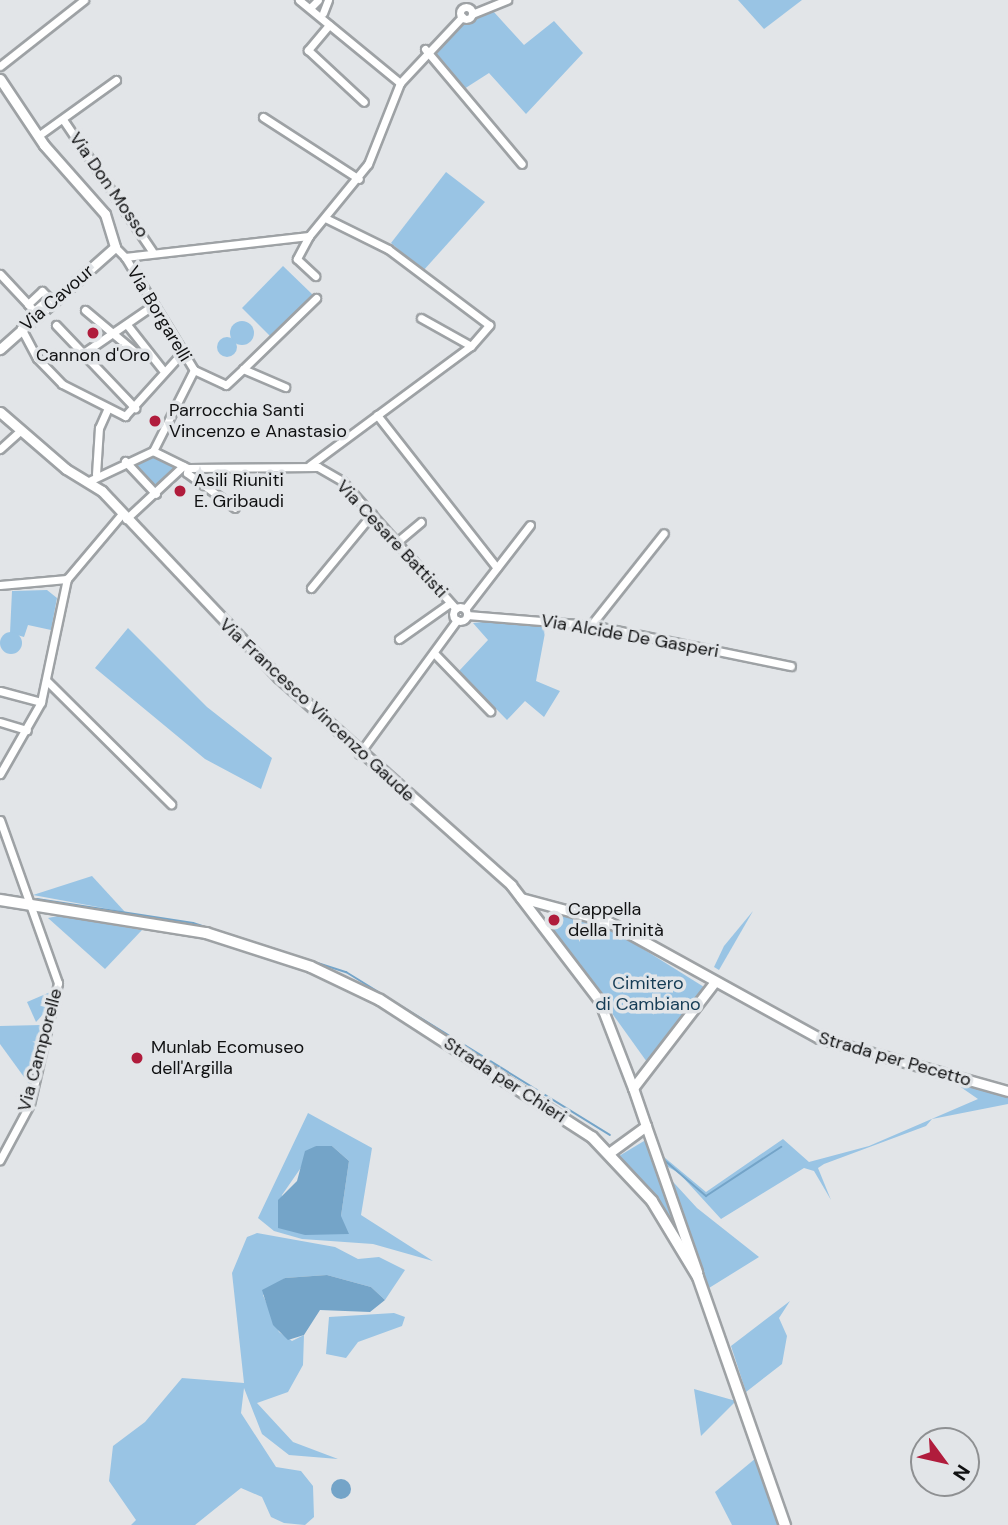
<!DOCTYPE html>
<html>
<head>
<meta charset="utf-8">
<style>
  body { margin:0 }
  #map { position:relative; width:1008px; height:1525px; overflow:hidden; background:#e2e5e8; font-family:"DM Sans",sans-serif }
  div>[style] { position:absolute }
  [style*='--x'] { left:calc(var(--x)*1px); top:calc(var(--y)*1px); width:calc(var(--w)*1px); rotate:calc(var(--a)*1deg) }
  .green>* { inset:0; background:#99c4e4 }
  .round { border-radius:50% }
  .water>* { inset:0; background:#74a4c8 }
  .stream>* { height:2px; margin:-1px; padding:0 1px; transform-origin:1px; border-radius:1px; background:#74a4c8 }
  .roads { filter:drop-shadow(2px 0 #9ea2a5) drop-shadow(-2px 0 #9ea2a5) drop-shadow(0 2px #9ea2a5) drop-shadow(0 -2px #9ea2a5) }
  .minor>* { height:7px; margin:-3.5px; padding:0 3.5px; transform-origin:3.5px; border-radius:3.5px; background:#fff }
  .minor>.ring { margin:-3.5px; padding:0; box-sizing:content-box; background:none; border:7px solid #fff; border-radius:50% }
  .tertiary>* { height:9px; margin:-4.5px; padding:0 4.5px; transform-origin:4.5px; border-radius:4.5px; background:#fff }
  .secondary>* { height:10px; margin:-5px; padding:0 5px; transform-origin:5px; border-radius:5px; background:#fff }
  .dots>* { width:19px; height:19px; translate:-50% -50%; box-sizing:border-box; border:4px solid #e2e5e8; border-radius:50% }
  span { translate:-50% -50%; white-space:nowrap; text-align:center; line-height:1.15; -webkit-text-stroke:7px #e2e5e8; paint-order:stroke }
  .street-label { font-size:18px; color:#101112 }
  .poi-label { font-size:18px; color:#101112 }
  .left { translate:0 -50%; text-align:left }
  .park-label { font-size:18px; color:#153c55 }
  .north { position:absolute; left:910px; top:1427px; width:70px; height:70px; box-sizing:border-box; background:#e2e5e8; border:2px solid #8e9092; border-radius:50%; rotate:123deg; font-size:19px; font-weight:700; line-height:28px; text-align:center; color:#101112 }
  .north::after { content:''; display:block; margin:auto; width:24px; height:32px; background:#b01c3c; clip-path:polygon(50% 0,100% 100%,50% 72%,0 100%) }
</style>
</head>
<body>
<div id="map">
  <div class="green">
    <i style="clip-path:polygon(738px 0,802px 0,764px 29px)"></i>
    <i style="clip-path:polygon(493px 11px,524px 45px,554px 21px,583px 53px,526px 114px,489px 73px,464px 89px,430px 50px,456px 28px)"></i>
    <i style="clip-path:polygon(446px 172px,485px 202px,423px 271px,391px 243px)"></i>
    <i style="clip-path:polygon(283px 266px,313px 295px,271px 337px,242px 308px)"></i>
    <i class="round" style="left:230px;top:321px;width:24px;height:24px"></i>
    <i class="round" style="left:217px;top:337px;width:20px;height:20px"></i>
    <i style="clip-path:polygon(153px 453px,180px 468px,156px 493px,127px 462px)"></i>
    <i style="clip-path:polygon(47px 590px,57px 598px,51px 630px,28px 625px,24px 637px,10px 633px,12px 591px)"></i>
    <i style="clip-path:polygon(502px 620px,547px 622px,536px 681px,560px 691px,544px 717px,525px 701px,507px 720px,459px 671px,488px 640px,473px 623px)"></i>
    <i style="clip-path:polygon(128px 628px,207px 707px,272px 758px,261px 789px,205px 759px,95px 668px)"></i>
    <i class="round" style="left:0;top:632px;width:22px;height:22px"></i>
    <i style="clip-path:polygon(92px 876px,125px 912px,33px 895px)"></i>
    <i style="clip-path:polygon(556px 909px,600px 922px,704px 987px,647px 1062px,545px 920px)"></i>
    <i style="clip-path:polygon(753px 911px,719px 970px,714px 967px,724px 946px)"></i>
    <i style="clip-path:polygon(58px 916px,142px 930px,105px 969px,48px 918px)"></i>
    <i style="clip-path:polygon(55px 990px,49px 1008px,36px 1022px,27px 1002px)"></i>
    <i style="clip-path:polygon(41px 1025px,37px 1068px,32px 1088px,0 1044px,0 1026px)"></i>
    <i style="clip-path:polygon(949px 1079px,1008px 1094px,1008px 1104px,932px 1119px,926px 1126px,824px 1164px,818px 1168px,831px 1200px,814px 1171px,804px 1168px,721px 1219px,679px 1173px,661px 1163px,658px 1152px,706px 1192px,783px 1139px,809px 1162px,869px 1146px,978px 1099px)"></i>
    <i style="clip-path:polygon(evenodd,308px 1113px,372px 1148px,361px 1215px,433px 1261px,373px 1244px,302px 1239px,274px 1231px,258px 1218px,308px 1113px,316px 1146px,332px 1146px,349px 1161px,341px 1216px,278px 1228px,282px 1195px,316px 1146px)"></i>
    <i style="clip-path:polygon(644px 1141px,650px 1143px,675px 1226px,619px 1156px)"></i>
    <i style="clip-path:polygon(664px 1172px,697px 1208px,759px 1257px,709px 1288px)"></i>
    <i style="clip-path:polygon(257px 1233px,335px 1247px,358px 1259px,379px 1257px,405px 1270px,385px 1300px,371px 1287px,327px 1275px,285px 1278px,263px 1295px,279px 1332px,292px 1341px,304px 1335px,303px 1365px,288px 1392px,257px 1403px,293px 1442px,338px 1459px,289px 1455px,262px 1434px,244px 1388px,241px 1413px,276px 1467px,301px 1471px,313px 1486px,314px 1517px,305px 1525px,284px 1523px,271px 1517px,262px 1497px,241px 1488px,195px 1525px,131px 1525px,136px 1520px,109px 1481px,113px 1446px,145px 1422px,182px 1378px,244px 1383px,232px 1273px,247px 1237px)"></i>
    <i style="clip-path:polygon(790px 1301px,779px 1318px,787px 1336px,782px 1364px,746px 1392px,731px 1346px)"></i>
    <i style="clip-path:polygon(394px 1313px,405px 1317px,402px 1326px,358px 1342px,346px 1358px,326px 1354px,329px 1317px)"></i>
    <i style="clip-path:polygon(694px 1389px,736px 1401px,701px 1436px,697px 1409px)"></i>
    <i style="clip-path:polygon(756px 1458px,779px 1525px,732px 1525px,715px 1492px)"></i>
  </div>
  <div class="water">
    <i style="clip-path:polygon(316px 1146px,332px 1146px,349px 1161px,341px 1216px,349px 1234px,305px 1235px,278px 1228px,278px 1200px,297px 1181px,305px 1151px)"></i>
    <i style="clip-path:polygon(327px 1275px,371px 1287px,385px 1300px,370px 1312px,320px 1310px,304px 1335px,288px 1340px,273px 1325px,262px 1290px,285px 1278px)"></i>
    <i class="round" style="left:331px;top:1479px;width:20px;height:20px"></i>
  </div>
  <div class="stream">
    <i style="--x:0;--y:894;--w:24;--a:9"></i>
    <i style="--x:37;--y:899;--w:158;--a:8.7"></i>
    <i style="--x:193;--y:923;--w:161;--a:17.8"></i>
    <i style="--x:346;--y:972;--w:310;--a:31.7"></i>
    <i style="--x:663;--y:1159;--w:57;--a:40.7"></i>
    <i style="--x:706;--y:1196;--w:90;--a:-33.2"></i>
  </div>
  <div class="roads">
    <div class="minor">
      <i style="--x:299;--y:0;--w:131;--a:39.4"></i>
      <i class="ring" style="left:460px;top:7px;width:5px;height:5px"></i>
      <i style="--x:310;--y:8;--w:11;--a:-45"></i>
      <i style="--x:323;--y:13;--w:14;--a:-69"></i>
      <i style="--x:472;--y:14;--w:38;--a:-22"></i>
      <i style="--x:329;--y:25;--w:33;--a:130"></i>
      <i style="--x:308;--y:50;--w:76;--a:42.9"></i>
      <i style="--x:425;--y:49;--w:150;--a:49.9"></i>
      <i style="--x:0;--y:66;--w:107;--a:-38.2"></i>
      <i style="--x:263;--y:117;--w:114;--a:32.9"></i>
      <i style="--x:64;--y:121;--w:157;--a:55.9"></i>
      <i style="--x:38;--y:136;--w:96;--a:-35.7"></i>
      <i style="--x:309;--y:236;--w:26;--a:118"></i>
      <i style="--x:297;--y:259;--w:25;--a:43"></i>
      <i style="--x:115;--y:247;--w:14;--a:45"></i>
      <i style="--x:125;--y:257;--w:185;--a:-6.5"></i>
      <i style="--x:309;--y:236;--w:93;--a:-50.7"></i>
      <i style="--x:368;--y:164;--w:87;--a:-68.4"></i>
      <i style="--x:400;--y:83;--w:91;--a:-46.8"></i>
      <i style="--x:125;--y:257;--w:132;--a:58.6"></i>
      <i style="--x:194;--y:370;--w:35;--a:25"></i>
      <i style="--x:226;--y:385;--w:23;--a:-43"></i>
      <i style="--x:243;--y:369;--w:46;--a:23.2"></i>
      <i style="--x:0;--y:274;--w:41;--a:47"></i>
      <i style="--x:49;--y:298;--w:20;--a:139"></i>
      <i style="--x:34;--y:311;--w:9;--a:-131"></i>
      <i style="--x:28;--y:304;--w:19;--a:-43"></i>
      <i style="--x:42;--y:291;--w:14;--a:45"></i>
      <i style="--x:85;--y:310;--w:65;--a:40"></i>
      <i style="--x:421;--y:318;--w:57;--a:29.2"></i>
      <i style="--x:56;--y:325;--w:115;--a:46.4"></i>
      <i style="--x:128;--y:326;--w:55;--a:51.7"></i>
      <i style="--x:21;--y:328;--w:34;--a:62"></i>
      <i style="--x:37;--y:358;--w:36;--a:46"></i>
      <i style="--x:62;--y:384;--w:71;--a:26.9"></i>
      <i style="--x:125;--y:416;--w:84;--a:-47.9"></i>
      <i style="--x:85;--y:352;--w:81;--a:-34.5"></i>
      <i style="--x:243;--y:369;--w:102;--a:-44.2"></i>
      <i style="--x:377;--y:415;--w:194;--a:51.9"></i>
      <i style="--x:0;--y:449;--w:27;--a:-42"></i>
      <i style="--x:153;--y:451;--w:91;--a:-63.2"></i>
      <i style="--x:125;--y:461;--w:45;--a:46.8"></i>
      <i style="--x:310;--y:465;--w:200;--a:-36.5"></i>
      <i style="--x:471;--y:346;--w:28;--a:-49"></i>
      <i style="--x:489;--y:325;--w:126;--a:-143"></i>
      <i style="--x:388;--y:249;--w:68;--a:-153.8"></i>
      <i style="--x:188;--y:468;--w:5;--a:101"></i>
      <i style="--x:187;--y:473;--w:59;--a:36.1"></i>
      <i style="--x:96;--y:474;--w:46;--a:-86.3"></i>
      <i style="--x:99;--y:428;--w:20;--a:-66"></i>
      <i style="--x:87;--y:482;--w:73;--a:-25.2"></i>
      <i style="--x:153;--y:451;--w:39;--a:26"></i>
      <i style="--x:188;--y:468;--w:130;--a:-0.4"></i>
      <i style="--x:318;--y:467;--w:28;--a:30"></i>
      <i style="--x:342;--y:481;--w:171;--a:48.3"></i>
      <i style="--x:126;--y:519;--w:78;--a:-42.9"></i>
      <i style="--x:397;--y:542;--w:31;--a:-40"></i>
      <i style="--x:0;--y:585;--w:67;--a:-5.1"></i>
      <i style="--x:67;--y:579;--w:85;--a:-49.8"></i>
      <i style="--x:311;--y:588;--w:96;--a:-50.5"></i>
      <i class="ring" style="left:453px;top:607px;width:7px;height:7px"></i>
      <i style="--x:465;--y:609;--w:106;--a:-52.3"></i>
      <i style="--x:467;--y:615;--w:124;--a:4.6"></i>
      <i style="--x:591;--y:625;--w:204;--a:11.6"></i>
      <i style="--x:591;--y:625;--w:117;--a:-51.6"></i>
      <i style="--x:399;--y:639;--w:62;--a:-35.2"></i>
      <i style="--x:434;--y:653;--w:81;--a:46"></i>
      <i style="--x:47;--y:681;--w:175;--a:44.8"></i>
      <i style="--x:0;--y:691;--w:42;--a:15"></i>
      <i style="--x:0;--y:722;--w:28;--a:17"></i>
      <i style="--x:359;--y:754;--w:166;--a:-53.8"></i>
      <i style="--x:0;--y:774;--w:83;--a:-60.3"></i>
      <i style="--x:41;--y:702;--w:126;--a:-78.1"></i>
      <i style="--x:0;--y:820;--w:173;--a:70.4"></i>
      <i style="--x:58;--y:983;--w:124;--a:103"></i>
      <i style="--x:30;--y:1104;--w:64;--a:118.2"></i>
    </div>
    <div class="tertiary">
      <i style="--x:0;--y:79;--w:79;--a:56.3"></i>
      <i style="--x:44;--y:145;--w:92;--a:48.5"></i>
      <i style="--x:105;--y:214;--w:34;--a:73"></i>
      <i style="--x:115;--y:247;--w:154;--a:138.4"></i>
      <i style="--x:0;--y:412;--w:87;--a:40.8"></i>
      <i style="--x:66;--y:469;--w:42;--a:31.4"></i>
      <i style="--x:102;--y:491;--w:257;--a:46.6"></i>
      <i style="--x:279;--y:678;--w:311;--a:41.7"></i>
      <i style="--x:511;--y:885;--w:145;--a:52.6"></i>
      <i style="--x:599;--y:1000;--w:94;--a:68.9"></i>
      <i style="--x:521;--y:898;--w:89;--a:15"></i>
      <i style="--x:607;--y:921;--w:242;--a:28.9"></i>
      <i style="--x:819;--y:1038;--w:196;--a:15.7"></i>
      <i style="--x:646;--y:1126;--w:155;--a:70.7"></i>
      <i style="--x:609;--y:1153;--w:46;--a:-36.1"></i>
      <i style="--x:646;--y:1126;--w:40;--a:-108.9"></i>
      <i style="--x:633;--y:1088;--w:133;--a:-52.4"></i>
    </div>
    <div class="secondary">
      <i style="--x:0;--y:900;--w:209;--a:9.1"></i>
      <i style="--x:206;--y:933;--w:110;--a:17.9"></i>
      <i style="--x:311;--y:967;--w:76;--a:25.6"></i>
      <i style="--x:380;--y:1000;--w:252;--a:32.9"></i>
      <i style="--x:592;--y:1137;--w:88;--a:46.8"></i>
      <i style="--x:652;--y:1201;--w:89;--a:58.8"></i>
      <i style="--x:698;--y:1277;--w:263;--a:70.7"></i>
    </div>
  </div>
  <div class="dots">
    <i style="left:93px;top:333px;background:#b01c3c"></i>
    <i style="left:155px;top:421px;background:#b01c3c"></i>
    <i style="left:180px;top:491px;background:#b01c3c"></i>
    <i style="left:554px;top:920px;background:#b01c3c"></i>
    <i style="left:137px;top:1058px;background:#b01c3c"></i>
  </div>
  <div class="street-label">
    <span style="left:109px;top:185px;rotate:55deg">Via Don Mosso</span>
    <span style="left:57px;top:298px;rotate:-41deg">Via Cavour</span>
    <span style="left:159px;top:314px;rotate:59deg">Via Borgarelli</span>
    <span style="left:392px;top:539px;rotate:47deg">Via Cesare Battisti</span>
    <span style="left:630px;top:636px;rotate:10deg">Via Alcide De Gasperi</span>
    <span style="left:317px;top:710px;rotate:43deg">Via Francesco Vincenzo Gaude</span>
    <span style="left:40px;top:1050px;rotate:-75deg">Via Camporelle</span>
    <span style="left:895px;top:1059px;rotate:16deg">Strada per Pecetto</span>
    <span style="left:505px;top:1080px;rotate:33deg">Strada per Chieri</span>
  </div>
  <div class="poi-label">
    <span style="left:93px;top:355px">Cannon d'Oro</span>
    <span class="left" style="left:169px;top:421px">Parrocchia Santi<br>Vincenzo e Anastasio</span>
    <span class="left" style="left:194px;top:491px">Asili Riuniti<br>E. Gribaudi</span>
    <span class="left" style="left:568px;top:920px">Cappella<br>della Trinità</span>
    <span class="left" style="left:151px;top:1058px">Munlab Ecomuseo<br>dell'Argilla</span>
  </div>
  <div class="park-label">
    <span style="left:648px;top:994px">Cimitero<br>di Cambiano</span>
  </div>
  <div class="north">N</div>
</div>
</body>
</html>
